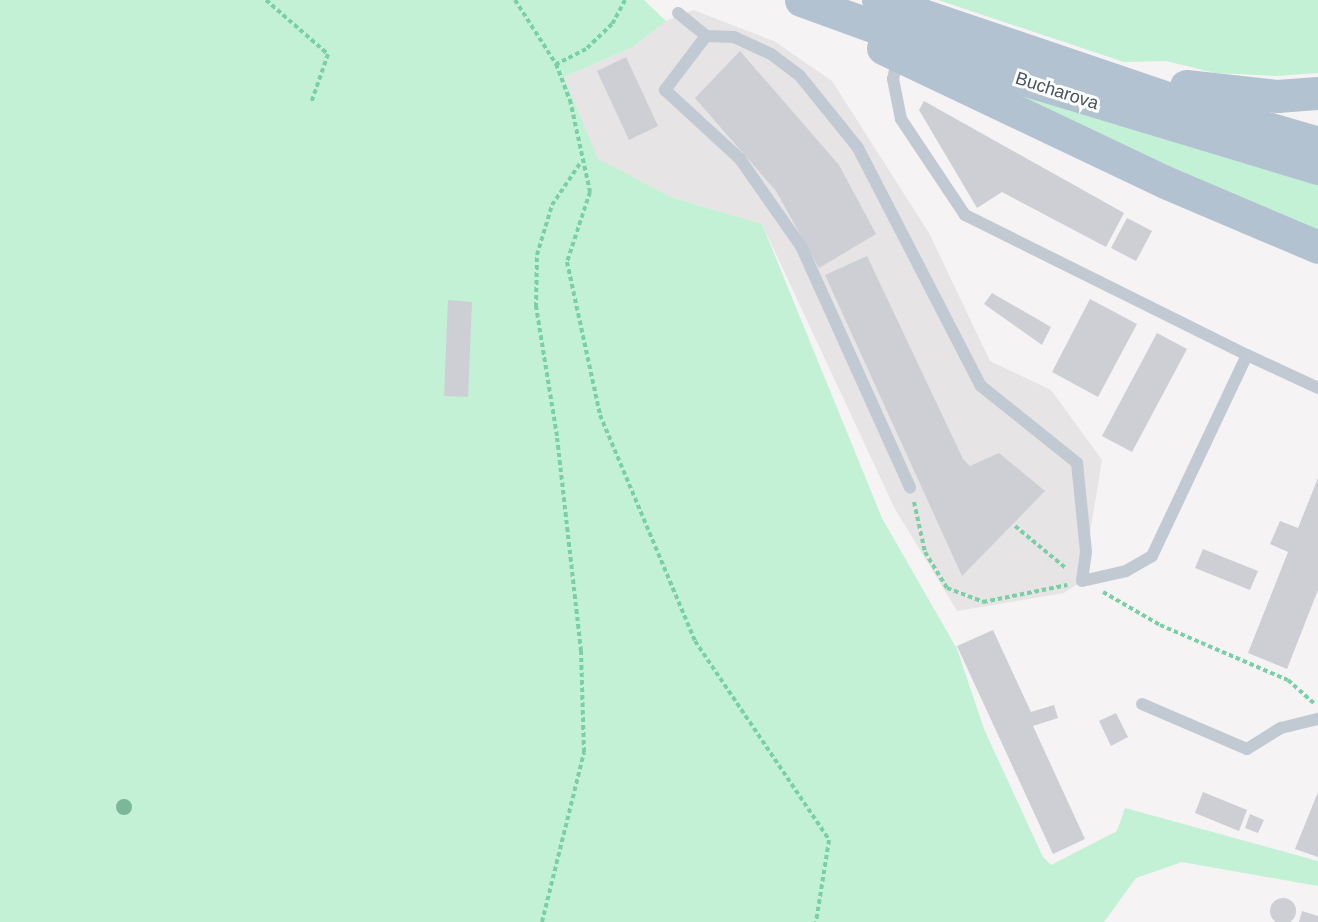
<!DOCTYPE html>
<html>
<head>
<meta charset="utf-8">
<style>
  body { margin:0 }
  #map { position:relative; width:1318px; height:922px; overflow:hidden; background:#f5f3f3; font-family:Arial,sans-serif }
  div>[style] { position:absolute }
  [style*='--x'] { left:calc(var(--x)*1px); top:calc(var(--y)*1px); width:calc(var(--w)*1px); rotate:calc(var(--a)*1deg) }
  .education>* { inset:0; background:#e6e4e5 }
  .green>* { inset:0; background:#c3f1d5 }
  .building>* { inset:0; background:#cdcfd5 }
  .round { border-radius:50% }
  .path>* { height:4px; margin-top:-2px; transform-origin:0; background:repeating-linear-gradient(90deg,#7ad0a6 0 4.5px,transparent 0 7.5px) }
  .lane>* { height:12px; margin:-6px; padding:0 6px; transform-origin:6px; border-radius:6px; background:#c1cad2 }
  .primary>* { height:33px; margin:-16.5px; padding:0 16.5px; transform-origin:16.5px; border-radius:16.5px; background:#b3c2d1 }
  .trees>* { width:16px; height:16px; margin:-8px; border-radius:50%; background:#7bb799 }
  span { translate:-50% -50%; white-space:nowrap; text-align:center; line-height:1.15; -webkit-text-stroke:6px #fff; paint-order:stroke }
  .street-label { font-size:18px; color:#4a5661 }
</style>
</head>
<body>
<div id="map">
  <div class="education">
    <i style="clip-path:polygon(693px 10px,774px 41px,832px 81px,929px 233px,990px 361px,1051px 390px,1102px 460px,1082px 581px,1064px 593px,957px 611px,895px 509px,762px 224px,671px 197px,598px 160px,564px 77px,633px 47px,666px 21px)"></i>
  </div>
  <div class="green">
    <i style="clip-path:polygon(0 0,644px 0,666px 21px,633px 47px,564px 77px,598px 159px,671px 197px,762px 224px,882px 518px,957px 649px,984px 729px,1043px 857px,1051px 865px,1117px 831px,1125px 808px,1318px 861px,1318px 886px,1182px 862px,1136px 878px,1104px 922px,0 922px)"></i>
    <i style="clip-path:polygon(938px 0,1318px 0,1318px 73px,1276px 76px,1215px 73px,1166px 61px,1124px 62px)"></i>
    <i style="clip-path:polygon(995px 87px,1318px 183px,1318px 232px,1163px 169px)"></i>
  </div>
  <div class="building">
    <i style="clip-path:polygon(740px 51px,839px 165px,876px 234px,819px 268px,776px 191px,695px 98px)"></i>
    <i style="clip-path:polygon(626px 57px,658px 126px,629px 140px,597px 71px)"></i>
    <i style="clip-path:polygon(924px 101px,1124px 213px,1106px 247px,1002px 192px,977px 208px,919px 110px)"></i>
    <i style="clip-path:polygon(1127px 218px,1152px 231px,1136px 261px,1111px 248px)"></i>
    <i style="clip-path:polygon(867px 256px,963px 459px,970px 466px,999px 453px,1045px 491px,962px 576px,825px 275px)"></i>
    <i style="clip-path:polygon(992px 293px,1051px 327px,1042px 345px,984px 304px)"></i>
    <i style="clip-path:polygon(1090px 299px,1137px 324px,1098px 397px,1052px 372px)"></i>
    <i style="clip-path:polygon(448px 300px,472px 302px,468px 397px,444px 396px)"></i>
    <i style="clip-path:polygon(1157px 333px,1187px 349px,1132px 452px,1102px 436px)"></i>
    <i style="clip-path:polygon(1318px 478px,1318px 590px,1287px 669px,1248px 653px,1288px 552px,1270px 544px,1280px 521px,1298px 528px)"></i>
    <i style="clip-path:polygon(1203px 549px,1258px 571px,1250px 590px,1195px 568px)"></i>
    <i style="clip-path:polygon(993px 630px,1031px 712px,1054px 705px,1058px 718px,1033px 726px,1085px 839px,1053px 854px,957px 646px)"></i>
    <i style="clip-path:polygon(1116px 713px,1128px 737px,1111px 746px,1099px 721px)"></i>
    <i style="clip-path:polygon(1203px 792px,1247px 810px,1239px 831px,1195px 813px)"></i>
    <i style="clip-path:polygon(1318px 792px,1318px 857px,1295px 849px)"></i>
    <i style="clip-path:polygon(1250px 814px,1264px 820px,1258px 833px,1245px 828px)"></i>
    <i class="round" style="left:1270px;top:898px;width:26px;height:26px"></i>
    <i style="clip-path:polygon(1302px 911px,1318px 916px,1318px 922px,1299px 922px)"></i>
  </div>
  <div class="path">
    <i style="--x:266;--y:0;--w:82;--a:41.1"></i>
    <i style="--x:328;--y:54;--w:52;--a:109.1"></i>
    <i style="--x:515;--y:0;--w:76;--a:57.4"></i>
    <i style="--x:625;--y:0;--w:27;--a:118"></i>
    <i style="--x:612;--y:24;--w:36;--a:136"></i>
    <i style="--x:586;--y:49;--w:34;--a:153"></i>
    <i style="--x:556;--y:64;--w:39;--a:69"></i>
    <i style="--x:570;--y:100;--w:94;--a:77.7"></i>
    <i style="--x:590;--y:192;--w:74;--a:108.2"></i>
    <i style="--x:567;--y:262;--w:157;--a:77.8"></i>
    <i style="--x:600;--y:415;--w:245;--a:67.2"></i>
    <i style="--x:695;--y:641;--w:240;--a:56"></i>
    <i style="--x:829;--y:840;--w:83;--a:99"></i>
    <i style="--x:914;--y:502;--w:51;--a:77.6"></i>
    <i style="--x:925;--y:552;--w:42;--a:58.6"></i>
    <i style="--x:947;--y:588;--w:39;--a:21"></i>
    <i style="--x:983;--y:602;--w:86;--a:-11.4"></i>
    <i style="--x:1015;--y:526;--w:67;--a:39.6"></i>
    <i style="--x:1103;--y:592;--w:66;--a:30.1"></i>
    <i style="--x:1160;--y:625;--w:139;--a:23.3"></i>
    <i style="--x:1288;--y:680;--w:36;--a:42"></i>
    <i style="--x:542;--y:922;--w:175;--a:-76.1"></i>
    <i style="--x:584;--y:752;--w:101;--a:-91.7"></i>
    <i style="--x:581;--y:651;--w:216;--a:-96.4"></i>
    <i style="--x:557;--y:436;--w:131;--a:-99.2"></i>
    <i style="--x:536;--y:307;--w:52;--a:-88.9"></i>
    <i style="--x:537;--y:255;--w:52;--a:-73.3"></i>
    <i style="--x:552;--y:205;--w:52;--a:-56"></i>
  </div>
  <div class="lane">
    <i style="--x:678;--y:13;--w:36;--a:39"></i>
    <i style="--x:706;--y:36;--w:28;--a:2"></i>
    <i style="--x:734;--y:37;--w:41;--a:24.7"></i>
    <i style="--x:771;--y:54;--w:36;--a:37"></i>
    <i style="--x:800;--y:76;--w:92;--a:51.1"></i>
    <i style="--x:858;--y:148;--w:268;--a:62.7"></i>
    <i style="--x:981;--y:386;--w:123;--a:38.7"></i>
    <i style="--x:1077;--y:463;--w:89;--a:84.2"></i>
    <i style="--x:1086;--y:552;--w:29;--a:98"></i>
    <i style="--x:1082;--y:581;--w:45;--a:-12.8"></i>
    <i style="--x:1126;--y:571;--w:30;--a:-30"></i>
    <i style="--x:1152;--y:556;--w:222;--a:-64.7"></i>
    <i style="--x:1247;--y:355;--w:315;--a:-153.6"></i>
    <i style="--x:965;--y:215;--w:115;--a:-123.7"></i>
    <i style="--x:901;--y:119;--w:41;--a:-101.3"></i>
    <i style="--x:893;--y:79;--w:22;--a:-77"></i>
    <i style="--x:706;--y:36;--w:68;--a:127.2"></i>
    <i style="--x:665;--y:90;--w:102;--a:42.6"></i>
    <i style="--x:740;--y:159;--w:106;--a:55"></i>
    <i style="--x:801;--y:246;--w:265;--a:65.7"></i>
    <i style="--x:1247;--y:355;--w:78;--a:24.9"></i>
    <i style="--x:1142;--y:704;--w:114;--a:23.2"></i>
    <i style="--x:1247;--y:749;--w:40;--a:-32"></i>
    <i style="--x:1281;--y:728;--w:38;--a:-14"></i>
  </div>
  <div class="primary">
    <i style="--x:801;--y:0;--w:204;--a:20"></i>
    <i style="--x:993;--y:70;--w:339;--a:16.8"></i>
    <i style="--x:878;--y:0;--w:330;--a:18.7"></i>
    <i style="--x:1191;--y:106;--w:132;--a:16.2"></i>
    <i style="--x:883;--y:48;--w:312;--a:25.4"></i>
    <i style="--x:1165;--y:182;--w:166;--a:23"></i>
    <i style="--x:1186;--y:86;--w:92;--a:6.3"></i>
    <i style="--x:1277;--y:96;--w:41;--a:-4.2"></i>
  </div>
  <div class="trees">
    <i style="left:124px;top:807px"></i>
  </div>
  <div class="street-label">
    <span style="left:1057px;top:91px;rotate:18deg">Bucharova</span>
  </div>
</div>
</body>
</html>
